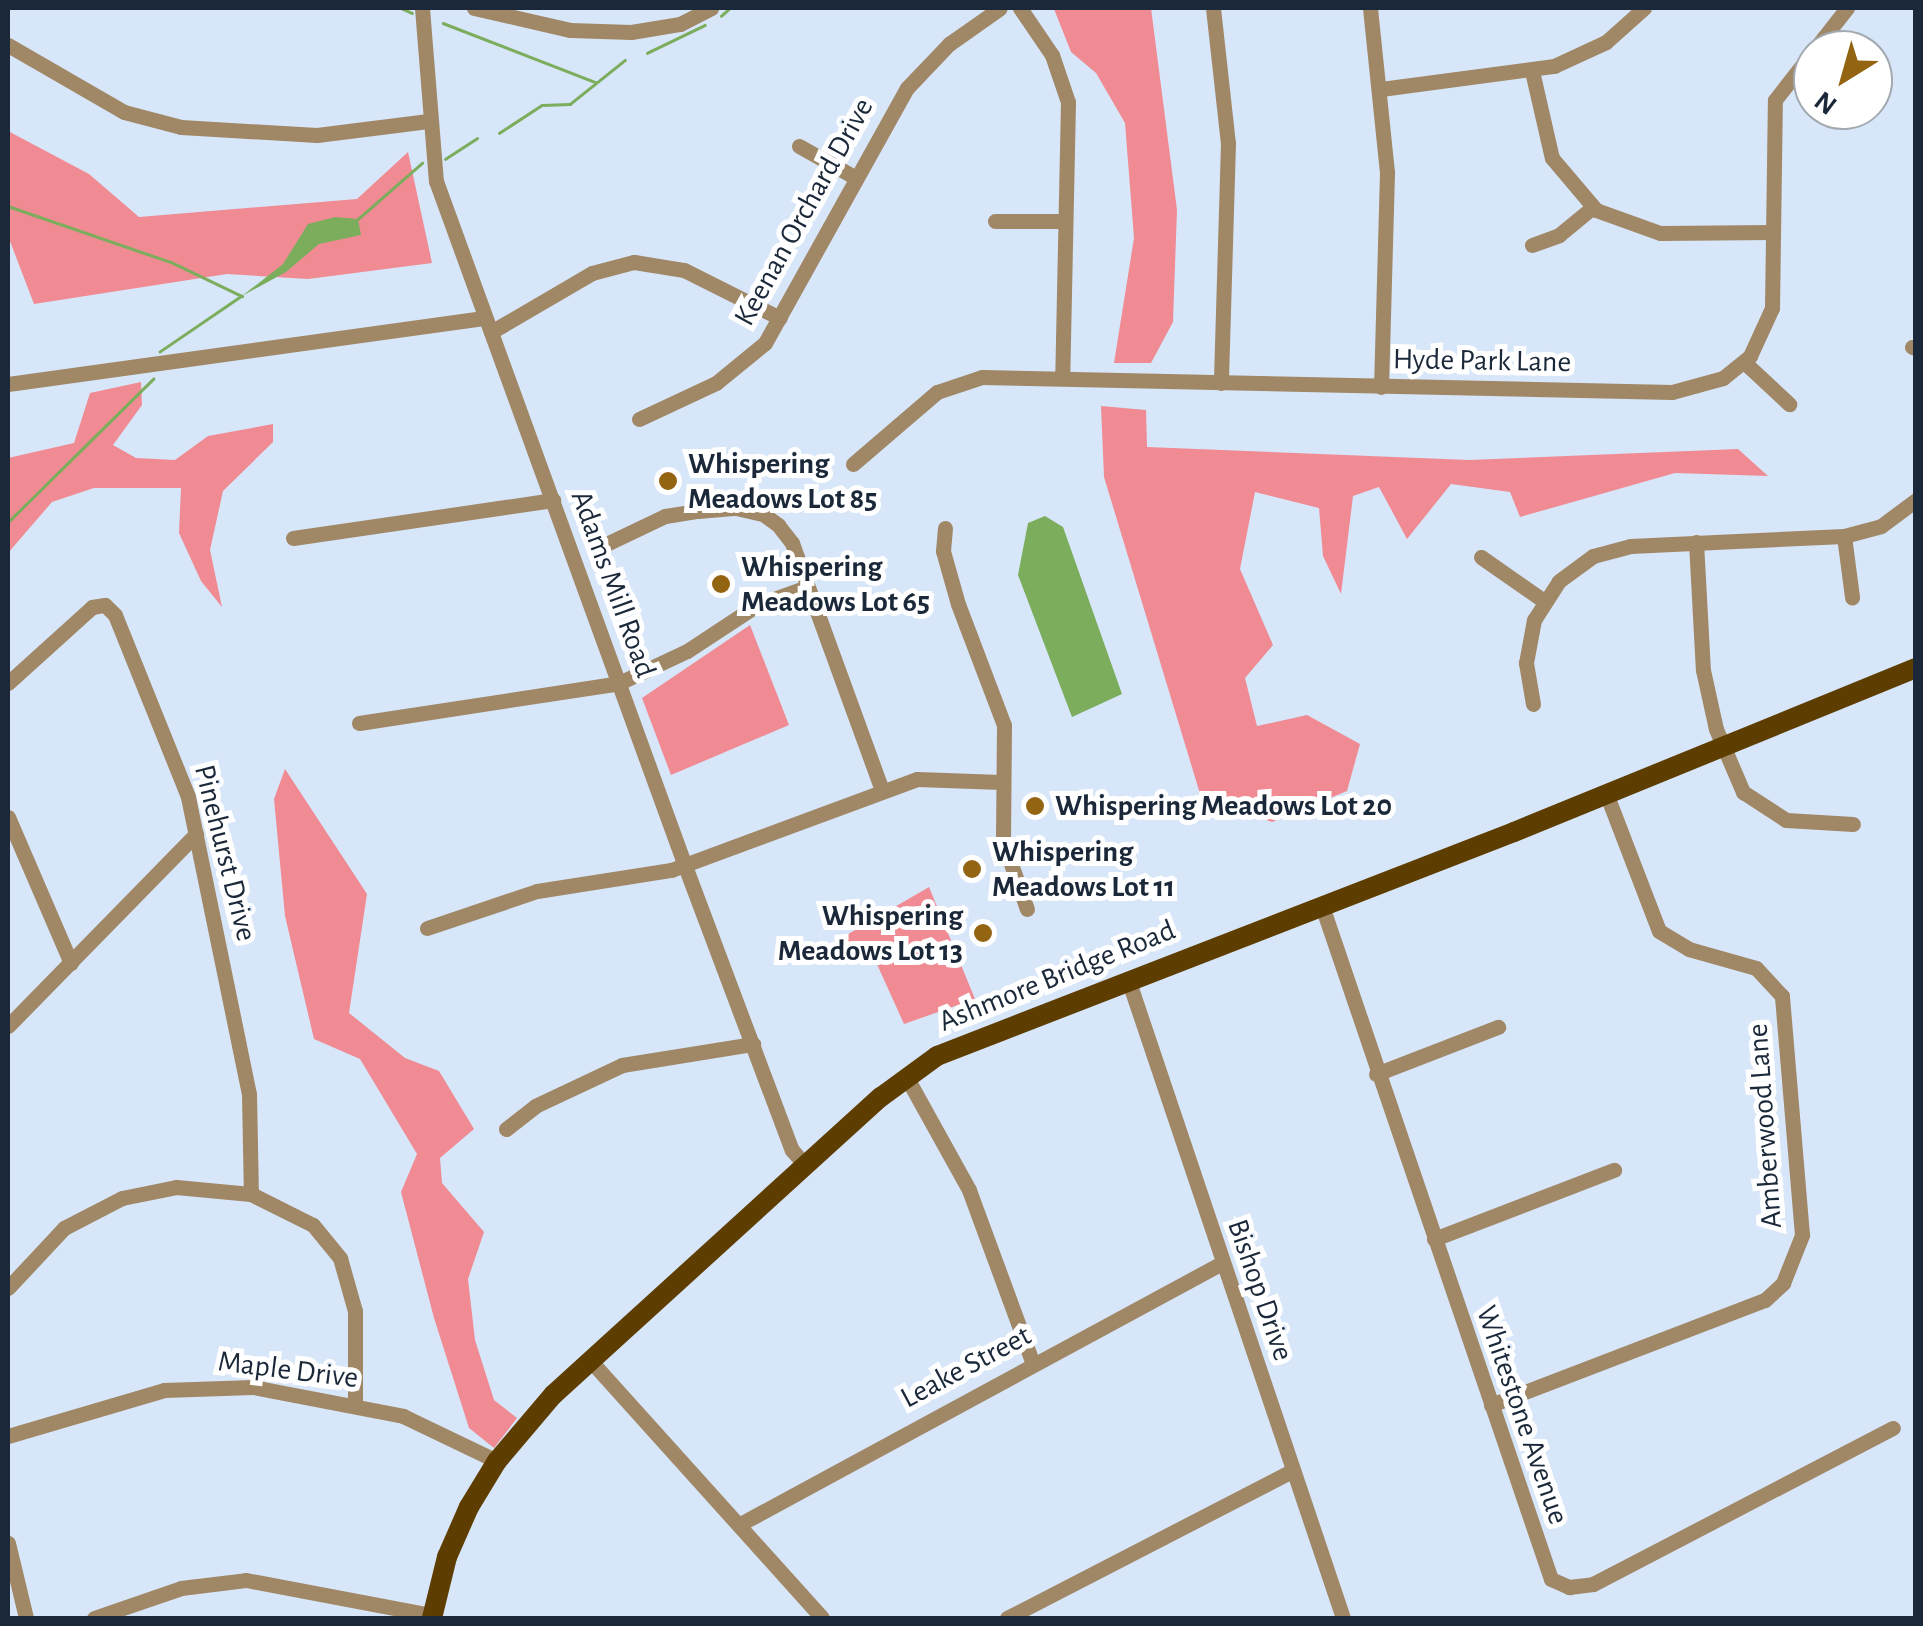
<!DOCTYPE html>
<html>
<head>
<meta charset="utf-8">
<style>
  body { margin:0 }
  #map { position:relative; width:1923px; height:1626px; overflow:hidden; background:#d7e6f9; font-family:"Alegreya Sans",sans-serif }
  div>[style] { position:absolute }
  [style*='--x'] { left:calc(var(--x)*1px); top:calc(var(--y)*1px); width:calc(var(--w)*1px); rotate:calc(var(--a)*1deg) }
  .forest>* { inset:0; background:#f08b94 }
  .water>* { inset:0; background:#7bad5d }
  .stream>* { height:2.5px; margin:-1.25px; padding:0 1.25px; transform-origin:1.25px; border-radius:1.25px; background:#7bad5d }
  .minor>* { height:15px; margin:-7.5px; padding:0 7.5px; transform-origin:7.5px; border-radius:7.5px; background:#a08766 }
  .major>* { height:20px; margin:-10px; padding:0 10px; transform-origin:10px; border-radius:10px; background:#5e3d00 }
  .dots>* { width:28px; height:28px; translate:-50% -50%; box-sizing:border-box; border:5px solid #fff; border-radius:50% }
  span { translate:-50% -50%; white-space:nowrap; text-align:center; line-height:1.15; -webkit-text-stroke:10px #fff; paint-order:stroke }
  .street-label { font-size:30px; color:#1a2839 }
  .poi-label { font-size:30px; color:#1a2839; font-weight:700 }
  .left { translate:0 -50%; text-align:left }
  .right { translate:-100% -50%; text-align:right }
  .frame { position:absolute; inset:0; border:10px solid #1a2839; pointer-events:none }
  .north { position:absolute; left:1793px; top:30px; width:100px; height:100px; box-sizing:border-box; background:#fff; border:2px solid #a3a9b0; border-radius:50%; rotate:217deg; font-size:28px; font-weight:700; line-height:40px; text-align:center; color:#1a2839 }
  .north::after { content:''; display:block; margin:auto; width:35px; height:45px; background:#936412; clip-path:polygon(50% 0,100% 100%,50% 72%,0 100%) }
</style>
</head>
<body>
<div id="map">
  <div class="forest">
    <i style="clip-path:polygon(1151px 8px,1177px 210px,1173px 322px,1151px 363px,1114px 363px,1134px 238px,1125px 123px,1096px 73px,1071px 52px,1054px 9px)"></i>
    <i style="clip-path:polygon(8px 131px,89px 174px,139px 217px,357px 199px,408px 152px,432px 263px,308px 279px,227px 274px,34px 304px,8px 236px)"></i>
    <i style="clip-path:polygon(141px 382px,142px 405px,113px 445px,136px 458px,175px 460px,208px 436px,273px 424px,273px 442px,223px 491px,210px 550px,222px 607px,201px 581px,179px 533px,181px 488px,94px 488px,52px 502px,8px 553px,8px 458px,74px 443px,90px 393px)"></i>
    <i style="clip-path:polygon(1101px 406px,1146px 410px,1147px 447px,1469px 460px,1738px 449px,1768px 476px,1675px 473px,1520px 517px,1510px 492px,1451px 484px,1407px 539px,1379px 487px,1353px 496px,1341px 594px,1323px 556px,1319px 508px,1255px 492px,1240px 569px,1273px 645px,1245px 678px,1257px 726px,1307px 715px,1360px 744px,1347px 791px,1272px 822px,1201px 797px,1104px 477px)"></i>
    <i style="clip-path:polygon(750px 625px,789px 725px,671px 775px,642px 698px)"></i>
    <i style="clip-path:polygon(285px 769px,367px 894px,349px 1013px,405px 1058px,439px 1071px,474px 1129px,440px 1158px,442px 1183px,484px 1232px,468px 1279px,475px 1340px,494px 1400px,517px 1418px,494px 1448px,469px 1428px,434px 1318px,401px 1192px,417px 1154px,360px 1059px,314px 1039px,285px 916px,274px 799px)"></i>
    <i style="clip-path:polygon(929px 887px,975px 999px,904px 1024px,876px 962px,838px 940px)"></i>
  </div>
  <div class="water">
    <i style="clip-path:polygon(335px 217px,358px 219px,361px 235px,319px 244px,286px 272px,242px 296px,283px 264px,308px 224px)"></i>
    <i style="clip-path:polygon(1045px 516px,1063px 527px,1122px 694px,1072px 717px,1018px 575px,1028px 523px)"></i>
  </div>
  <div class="stream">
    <i style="--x:401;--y:8;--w:12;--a:24"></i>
    <i style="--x:721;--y:16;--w:12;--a:-42"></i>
    <i style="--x:443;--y:23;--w:163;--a:21.2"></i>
    <i style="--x:647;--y:53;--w:64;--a:-25.8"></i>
    <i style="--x:499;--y:133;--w:51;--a:-33.1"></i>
    <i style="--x:542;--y:105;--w:28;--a:-2"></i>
    <i style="--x:570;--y:104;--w:70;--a:-38.7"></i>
    <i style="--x:445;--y:159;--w:38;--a:-33"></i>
    <i style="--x:8;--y:206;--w:172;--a:19"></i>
    <i style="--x:171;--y:262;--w:79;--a:25.6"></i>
    <i style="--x:242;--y:296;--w:99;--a:145.7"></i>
    <i style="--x:358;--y:219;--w:85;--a:-41.2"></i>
    <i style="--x:8;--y:522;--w:204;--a:-44.6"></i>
  </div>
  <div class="minor">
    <i style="--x:422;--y:8;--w:174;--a:85.4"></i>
    <i style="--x:436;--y:181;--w:729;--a:70.02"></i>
    <i style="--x:685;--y:866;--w:303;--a:69.4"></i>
    <i style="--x:792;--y:1150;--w:21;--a:49"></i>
    <i style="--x:474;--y:8;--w:98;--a:12.9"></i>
    <i style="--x:570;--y:30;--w:61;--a:1.9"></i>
    <i style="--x:631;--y:32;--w:50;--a:-9.3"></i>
    <i style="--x:680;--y:24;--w:35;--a:-27"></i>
    <i style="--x:1020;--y:8;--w:57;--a:55.8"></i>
    <i style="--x:1052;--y:55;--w:50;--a:71.2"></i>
    <i style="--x:1068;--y:102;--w:276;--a:91.2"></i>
    <i style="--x:1213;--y:8;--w:136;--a:83.7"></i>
    <i style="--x:1228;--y:143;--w:240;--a:91.7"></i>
    <i style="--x:1370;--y:8;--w:166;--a:84.1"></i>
    <i style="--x:1387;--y:173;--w:214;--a:91.6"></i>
    <i style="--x:8;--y:45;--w:134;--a:30"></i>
    <i style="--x:124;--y:112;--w:59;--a:14.7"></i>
    <i style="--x:181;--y:127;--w:136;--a:3.4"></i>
    <i style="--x:317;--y:135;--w:112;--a:-7.2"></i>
    <i style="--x:1532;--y:71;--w:89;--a:77.1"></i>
    <i style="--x:1552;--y:158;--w:68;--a:49.8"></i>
    <i style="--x:1596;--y:210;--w:68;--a:19.8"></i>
    <i style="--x:1660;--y:233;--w:112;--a:-0.5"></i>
    <i style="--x:1381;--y:89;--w:175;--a:-7.6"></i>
    <i style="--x:1554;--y:66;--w:57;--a:-24.8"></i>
    <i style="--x:1606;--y:42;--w:51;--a:-41.8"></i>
    <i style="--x:799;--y:146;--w:65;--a:29.3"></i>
    <i style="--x:995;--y:221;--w:70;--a:0"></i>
    <i style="--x:1532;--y:245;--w:29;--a:-20"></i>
    <i style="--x:1559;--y:235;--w:44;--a:-39.5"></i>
    <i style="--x:491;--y:332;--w:117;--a:-30.3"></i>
    <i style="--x:592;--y:273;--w:43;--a:-14.7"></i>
    <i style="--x:634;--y:262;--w:51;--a:9.1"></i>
    <i style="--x:684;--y:270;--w:107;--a:26.6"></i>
    <i style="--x:1912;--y:347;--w:4;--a:14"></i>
    <i style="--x:1744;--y:362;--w:62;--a:43"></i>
    <i style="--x:8;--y:384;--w:482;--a:-7.9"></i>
    <i style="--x:639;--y:419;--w:85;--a:-25.1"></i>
    <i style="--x:716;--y:383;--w:63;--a:-39.2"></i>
    <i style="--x:765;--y:343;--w:292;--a:-60.9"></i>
    <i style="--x:907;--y:88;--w:61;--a:-46.3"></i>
    <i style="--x:949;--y:44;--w:62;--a:-35.2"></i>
    <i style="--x:853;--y:464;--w:111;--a:-40.6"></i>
    <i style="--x:937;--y:392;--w:47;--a:-18.4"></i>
    <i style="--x:982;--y:377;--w:690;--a:1.25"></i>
    <i style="--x:1672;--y:392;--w:53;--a:-15.4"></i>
    <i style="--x:1723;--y:378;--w:35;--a:-39"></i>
    <i style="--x:1750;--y:356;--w:53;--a:-65.4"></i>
    <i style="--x:1772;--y:308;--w:208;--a:-89.2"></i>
    <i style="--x:1775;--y:100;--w:117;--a:-52"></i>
    <i style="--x:945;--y:528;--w:23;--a:95"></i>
    <i style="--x:943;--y:551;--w:55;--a:74.2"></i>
    <i style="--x:958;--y:604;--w:129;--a:69.2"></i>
    <i style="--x:1004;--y:725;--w:116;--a:90.5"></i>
    <i style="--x:1003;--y:841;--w:72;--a:70.6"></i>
    <i style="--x:1844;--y:536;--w:62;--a:82.5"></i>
    <i style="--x:293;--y:538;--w:263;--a:-8.3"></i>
    <i style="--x:1696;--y:542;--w:128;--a:86.9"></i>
    <i style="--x:1703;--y:670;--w:60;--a:77.6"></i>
    <i style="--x:1716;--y:729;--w:69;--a:66.8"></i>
    <i style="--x:1743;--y:792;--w:51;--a:33.1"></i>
    <i style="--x:1786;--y:820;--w:67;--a:3.4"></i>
    <i style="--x:600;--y:547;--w:72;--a:-25.5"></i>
    <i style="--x:665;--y:516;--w:33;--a:-9"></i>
    <i style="--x:698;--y:511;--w:38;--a:-5"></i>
    <i style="--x:736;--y:508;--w:28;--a:13"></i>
    <i style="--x:763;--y:514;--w:19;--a:36"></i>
    <i style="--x:778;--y:525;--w:23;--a:52"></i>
    <i style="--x:792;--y:543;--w:263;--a:70"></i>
    <i style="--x:1481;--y:557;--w:77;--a:34.9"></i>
    <i style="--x:8;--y:683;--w:113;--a:-42.1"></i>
    <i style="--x:92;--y:607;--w:13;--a:-9"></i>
    <i style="--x:105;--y:605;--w:14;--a:45"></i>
    <i style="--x:115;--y:615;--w:196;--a:68.1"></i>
    <i style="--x:188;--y:797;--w:303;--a:78.4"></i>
    <i style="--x:249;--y:1094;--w:100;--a:88.9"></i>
    <i style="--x:1533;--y:704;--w:42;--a:-99.7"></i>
    <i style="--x:1526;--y:663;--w:44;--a:-79.5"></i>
    <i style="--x:1534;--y:620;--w:46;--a:-57.3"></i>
    <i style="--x:1559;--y:581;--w:42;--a:-36.3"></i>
    <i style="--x:1593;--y:556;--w:38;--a:-15"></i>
    <i style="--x:1630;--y:546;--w:214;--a:-2.7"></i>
    <i style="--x:1844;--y:536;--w:38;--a:-15"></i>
    <i style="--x:1881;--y:526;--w:44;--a:-36.6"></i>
    <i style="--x:359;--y:723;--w:263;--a:-8.7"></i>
    <i style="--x:619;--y:683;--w:75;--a:-25.2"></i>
    <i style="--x:687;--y:651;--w:84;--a:-33.3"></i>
    <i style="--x:757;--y:605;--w:53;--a:-19.8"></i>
    <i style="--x:8;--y:817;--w:159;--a:66.7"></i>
    <i style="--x:1322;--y:906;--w:711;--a:71.21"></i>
    <i style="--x:1551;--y:1579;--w:20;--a:24"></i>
    <i style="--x:1569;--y:1587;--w:24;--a:-7"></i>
    <i style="--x:1593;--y:1584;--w:338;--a:-27.5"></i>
    <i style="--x:427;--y:928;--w:116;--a:-18.6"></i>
    <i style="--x:537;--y:891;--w:136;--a:-8.9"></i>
    <i style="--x:671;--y:870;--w:262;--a:-20.3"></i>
    <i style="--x:917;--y:779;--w:84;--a:2"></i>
    <i style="--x:1128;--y:979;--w:674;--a:71.4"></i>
    <i style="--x:8;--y:1026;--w:269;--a:-45.6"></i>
    <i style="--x:1376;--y:1074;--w:131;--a:-21.1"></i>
    <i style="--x:907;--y:1078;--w:128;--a:61"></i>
    <i style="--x:969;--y:1190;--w:182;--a:69.8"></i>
    <i style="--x:506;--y:1129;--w:37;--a:-38"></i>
    <i style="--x:535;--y:1106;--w:96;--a:-25.2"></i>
    <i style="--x:622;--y:1065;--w:133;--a:-9.1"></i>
    <i style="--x:1434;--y:1239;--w:193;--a:-21"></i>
    <i style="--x:8;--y:1288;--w:82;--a:-47"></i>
    <i style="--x:64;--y:1228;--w:65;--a:-27.3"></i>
    <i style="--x:122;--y:1198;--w:55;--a:-11.5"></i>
    <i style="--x:176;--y:1187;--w:75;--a:5.3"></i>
    <i style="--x:251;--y:1194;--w:69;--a:26.6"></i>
    <i style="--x:313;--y:1225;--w:43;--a:50.7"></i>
    <i style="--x:340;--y:1258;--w:55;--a:74.2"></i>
    <i style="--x:355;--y:1311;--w:92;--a:90"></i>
    <i style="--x:589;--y:1359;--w:348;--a:48"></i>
    <i style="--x:1491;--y:1405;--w:293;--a:-21"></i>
    <i style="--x:1765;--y:1300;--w:25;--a:-43"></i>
    <i style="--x:1783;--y:1283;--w:52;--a:-68.4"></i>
    <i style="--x:1802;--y:1235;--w:240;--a:-94.8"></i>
    <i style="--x:1782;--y:996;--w:38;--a:-133"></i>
    <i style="--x:1756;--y:968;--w:70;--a:-164.2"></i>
    <i style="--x:1689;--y:949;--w:35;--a:-149"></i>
    <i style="--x:1659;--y:931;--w:148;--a:-111"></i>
    <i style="--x:8;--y:1436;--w:163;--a:-16.4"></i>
    <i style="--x:164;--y:1390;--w:89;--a:-1.9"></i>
    <i style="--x:253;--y:1387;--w:153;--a:10.9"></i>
    <i style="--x:403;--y:1416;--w:104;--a:25.6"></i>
    <i style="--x:742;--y:1523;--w:544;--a:-28.45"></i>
    <i style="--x:8;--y:1543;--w:77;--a:76.5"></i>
    <i style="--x:94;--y:1618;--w:92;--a:-19"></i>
    <i style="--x:181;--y:1588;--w:65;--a:-7"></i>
    <i style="--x:246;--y:1580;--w:189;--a:10.7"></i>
    <i style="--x:1007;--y:1618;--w:321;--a:-27.3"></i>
  </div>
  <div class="major">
    <i style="--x:432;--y:1618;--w:63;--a:-76.2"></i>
    <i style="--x:447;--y:1557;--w:55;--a:-66.3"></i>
    <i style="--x:469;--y:1507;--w:54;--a:-58.7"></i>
    <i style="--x:497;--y:1461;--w:87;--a:-49.7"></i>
    <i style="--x:553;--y:1395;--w:443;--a:-42.3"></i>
    <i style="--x:881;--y:1097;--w:69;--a:-36.2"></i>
    <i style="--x:937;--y:1056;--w:619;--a:-21.22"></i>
    <i style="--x:1514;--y:832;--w:434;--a:-22.2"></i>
  </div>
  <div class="dots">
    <i style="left:668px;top:481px;background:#936412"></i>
    <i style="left:721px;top:584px;background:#936412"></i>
    <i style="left:1035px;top:806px;background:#936412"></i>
    <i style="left:972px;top:869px;background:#936412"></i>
    <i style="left:983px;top:933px;background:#936412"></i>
  </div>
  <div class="street-label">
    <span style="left:804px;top:212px;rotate:-61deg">Keenan Orchard Drive</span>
    <span style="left:1482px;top:361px;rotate:1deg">Hyde Park Lane</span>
    <span style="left:613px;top:584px;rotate:70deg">Adams Mill Road</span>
    <span style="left:225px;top:853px;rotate:76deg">Pinehurst Drive</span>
    <span style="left:1057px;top:976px;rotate:-22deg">Ashmore Bridge Road</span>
    <span style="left:1765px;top:1126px;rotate:-94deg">Amberwood Lane</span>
    <span style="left:1260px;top:1290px;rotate:71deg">Bishop Drive</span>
    <span style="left:966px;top:1367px;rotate:-28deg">Leake Street</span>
    <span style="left:288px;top:1370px;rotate:7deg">Maple Drive</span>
    <span style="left:1522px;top:1415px;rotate:71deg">Whitestone Avenue</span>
  </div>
  <div class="poi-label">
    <span class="left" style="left:688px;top:481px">Whispering<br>Meadows Lot 85</span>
    <span class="left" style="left:741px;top:584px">Whispering<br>Meadows Lot 65</span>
    <span class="left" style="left:1055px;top:806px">Whispering Meadows Lot 20</span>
    <span class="left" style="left:992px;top:869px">Whispering<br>Meadows Lot 11</span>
    <span class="right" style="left:963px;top:933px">Whispering<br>Meadows Lot 13</span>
  </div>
  <div class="frame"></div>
  <div class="north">N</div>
</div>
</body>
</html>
